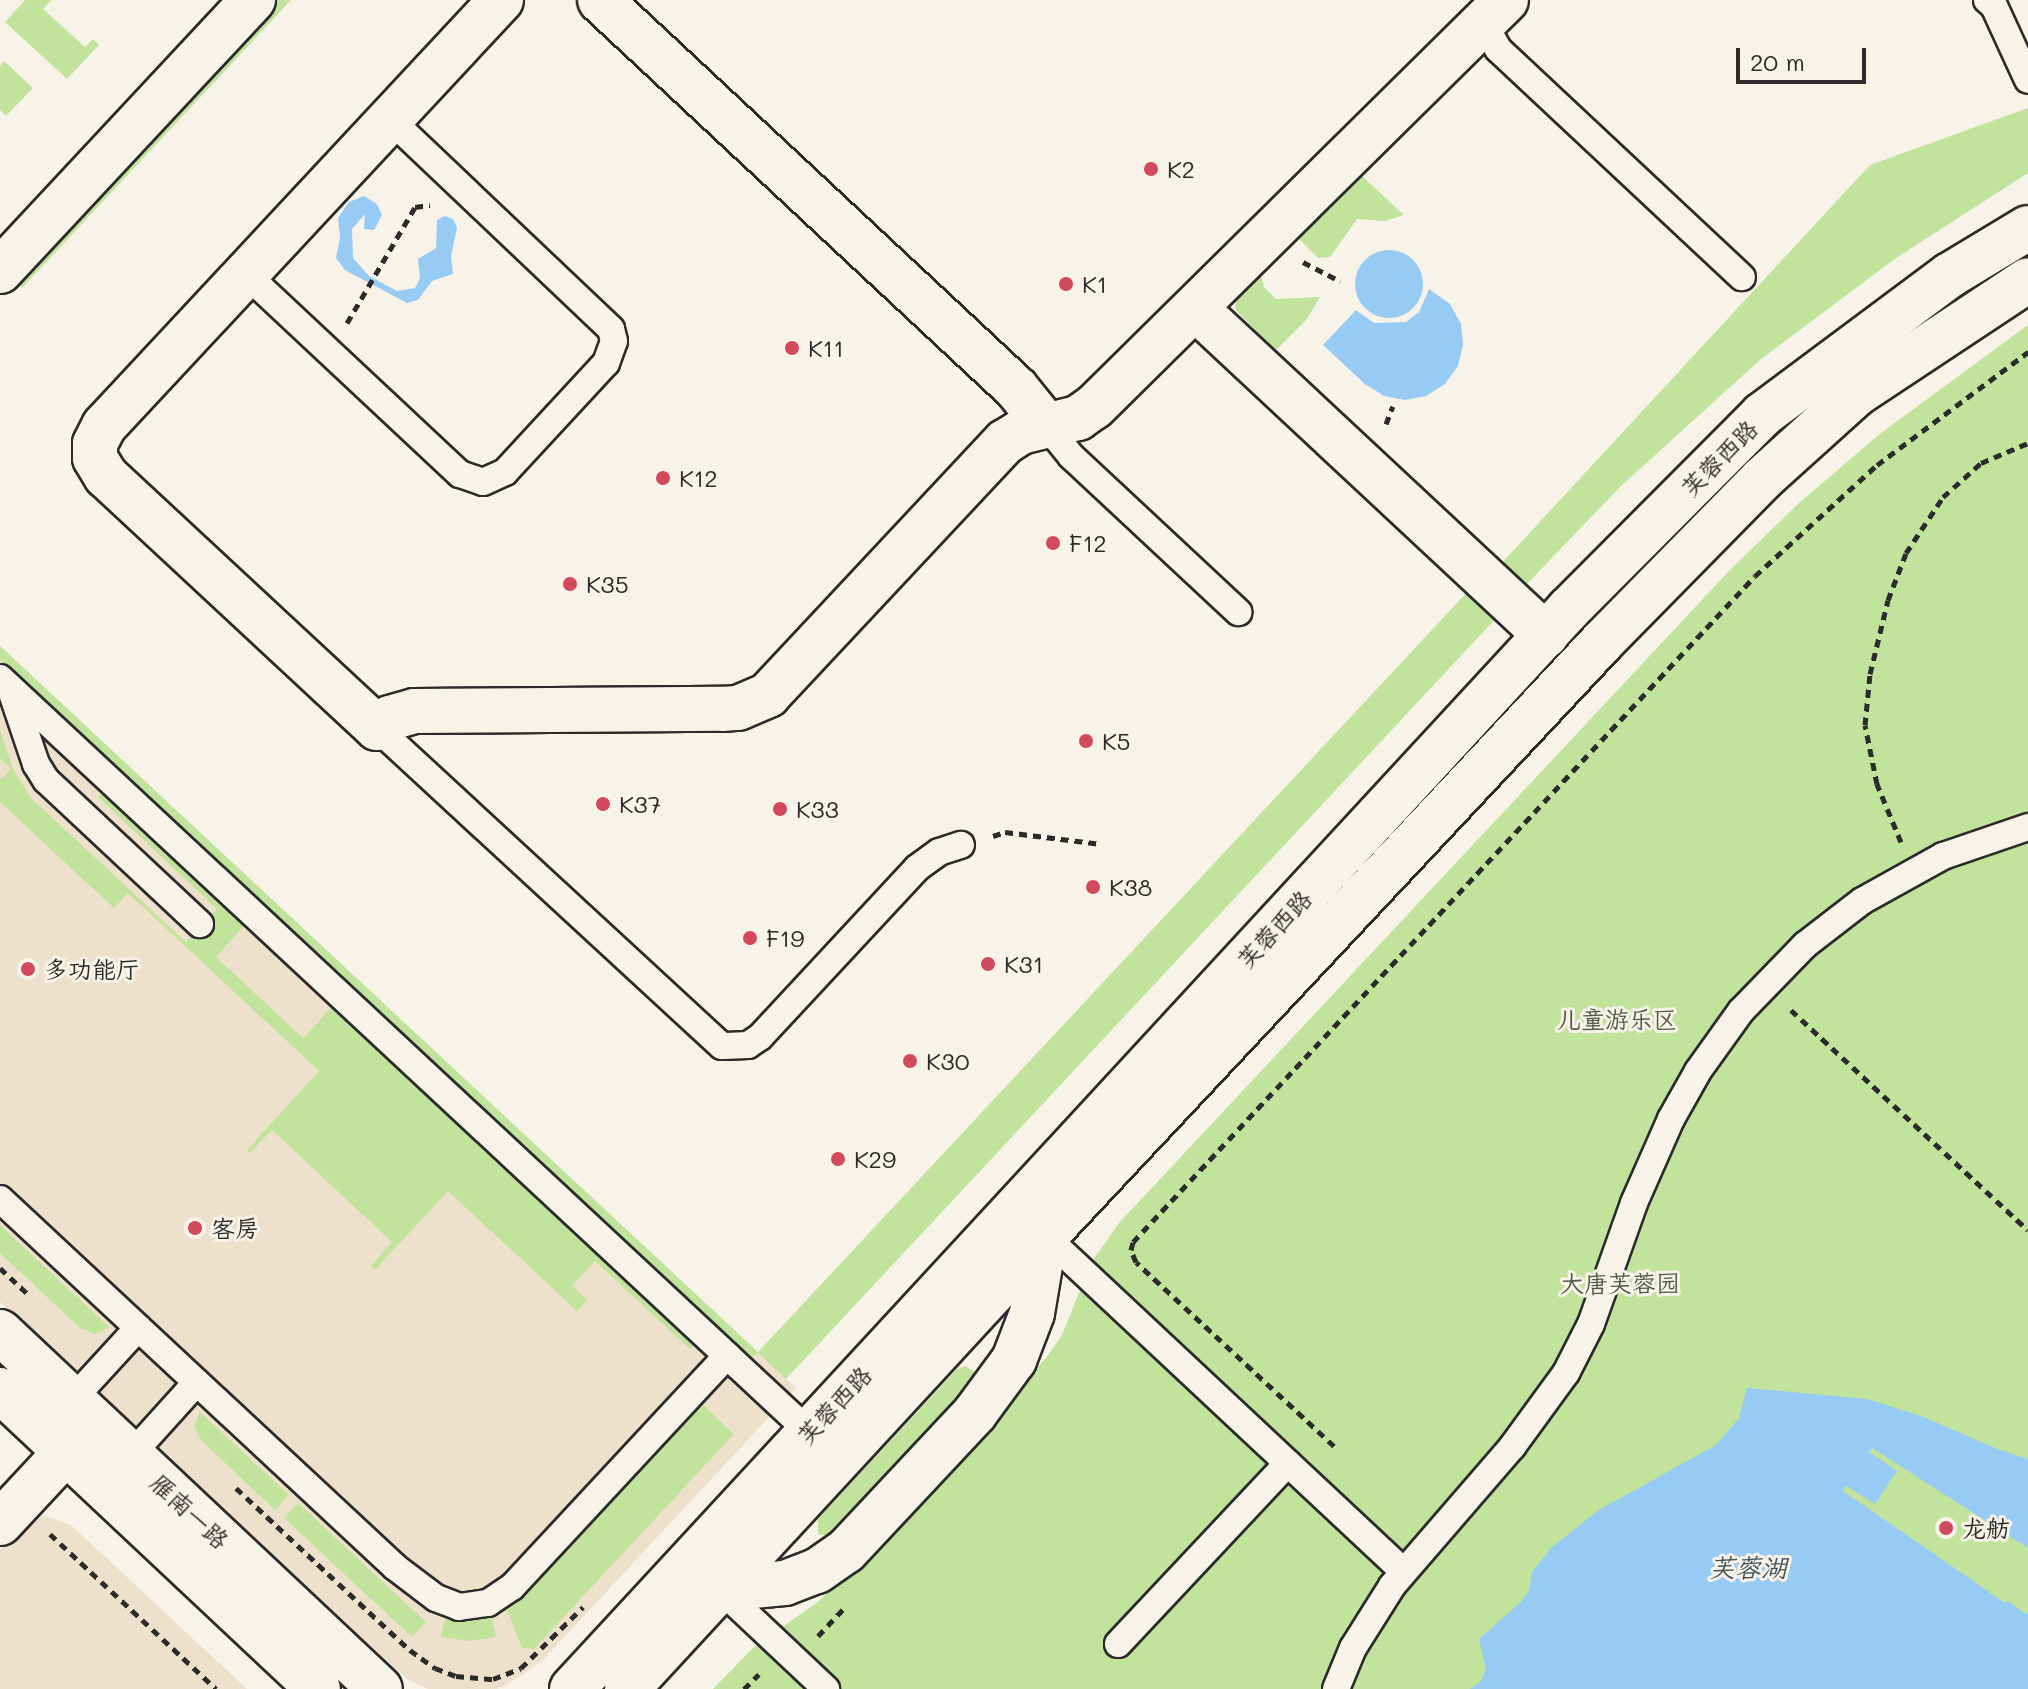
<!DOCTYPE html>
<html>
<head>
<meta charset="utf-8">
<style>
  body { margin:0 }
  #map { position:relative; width:2028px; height:1689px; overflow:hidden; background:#f7f3e8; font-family:Mali,"LXGW WenKai TC",sans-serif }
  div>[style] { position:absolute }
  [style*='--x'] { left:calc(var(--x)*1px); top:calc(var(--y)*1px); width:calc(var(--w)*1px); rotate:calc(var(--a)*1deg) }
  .built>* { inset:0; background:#eee1cc }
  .green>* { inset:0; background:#c1e39c }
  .water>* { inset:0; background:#97cbf4 }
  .round { border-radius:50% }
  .path>* { height:5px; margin-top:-2.5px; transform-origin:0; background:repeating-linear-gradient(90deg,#2b2b2b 0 8px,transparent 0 14px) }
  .roads { filter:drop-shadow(2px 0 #2b2b2b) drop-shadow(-2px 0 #2b2b2b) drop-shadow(0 2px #2b2b2b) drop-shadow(0 -2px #2b2b2b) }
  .lane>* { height:26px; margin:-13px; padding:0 13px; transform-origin:13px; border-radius:13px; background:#f7f3e8 }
  .street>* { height:44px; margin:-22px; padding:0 22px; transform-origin:22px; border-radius:22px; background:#f7f3e8 }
  .secondary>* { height:44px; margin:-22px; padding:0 22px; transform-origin:22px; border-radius:22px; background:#f7f3e8 }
  .dots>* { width:22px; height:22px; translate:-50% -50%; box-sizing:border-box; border:4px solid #f7f3e8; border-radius:50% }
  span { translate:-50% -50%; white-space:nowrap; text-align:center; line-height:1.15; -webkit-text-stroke:6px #f7f3e8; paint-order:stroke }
  .poi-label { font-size:24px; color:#2b2b2b }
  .left { translate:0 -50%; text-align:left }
  .street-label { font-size:24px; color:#2b2b2b }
  .park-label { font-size:24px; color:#505947 }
  .water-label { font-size:26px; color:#46535d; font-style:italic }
  .scale { position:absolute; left:1736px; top:48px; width:130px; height:36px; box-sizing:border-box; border:4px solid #2b2b2b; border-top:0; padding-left:10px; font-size:24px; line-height:28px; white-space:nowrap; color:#2b2b2b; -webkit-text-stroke:6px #f7f3e8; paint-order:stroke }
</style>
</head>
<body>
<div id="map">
  <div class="built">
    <i style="clip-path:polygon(0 646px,796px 1388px,541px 1662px,507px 1685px,497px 1689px,428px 1689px,407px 1679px,0 1302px)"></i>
    <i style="clip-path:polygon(46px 1516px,71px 1525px,247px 1689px,0 1689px,0 1550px,22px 1526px,33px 1518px)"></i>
  </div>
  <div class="green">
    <i style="clip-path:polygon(25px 0,51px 0,43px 9px,85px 47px,93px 39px,99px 45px,67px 79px,5px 22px)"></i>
    <i style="clip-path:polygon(277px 0,291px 0,22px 288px,15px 281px)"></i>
    <i style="clip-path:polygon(4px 61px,33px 88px,6px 116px,0 110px,0 66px)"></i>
    <i style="clip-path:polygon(2028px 108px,2028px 173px,1896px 258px,1761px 359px,1621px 486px,1522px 589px,1498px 567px,1870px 165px)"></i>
    <i style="clip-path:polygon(1362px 176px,1404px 215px,1385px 221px,1357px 219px,1330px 257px,1318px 258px,1299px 239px)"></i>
    <i style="clip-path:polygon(1261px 276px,1264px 287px,1276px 299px,1320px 297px,1307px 319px,1275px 351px,1235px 309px,1236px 301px)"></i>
    <i style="clip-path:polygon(2028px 325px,2028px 1689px,713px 1689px,753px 1648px,819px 1601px,1046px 1358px,1062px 1335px,1091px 1263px,1119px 1223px,1730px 570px,1799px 503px,1881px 433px)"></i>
    <i style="clip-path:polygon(1471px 588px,1499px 615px,786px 1379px,758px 1353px,750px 1359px,0 660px,0 646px,758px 1352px)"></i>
    <i style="clip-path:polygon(0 730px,13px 769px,31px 798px,186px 942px,217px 909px,98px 797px,103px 792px,246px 924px,216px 957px,303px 1038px,333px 1006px,695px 1344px,690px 1349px,595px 1261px,572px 1286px,587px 1300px,577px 1311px,448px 1191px,375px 1270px,371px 1266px,392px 1242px,272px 1130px,250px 1153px,247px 1150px,319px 1071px,128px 893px,114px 908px,0 802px,0 780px,11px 769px,0 758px)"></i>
    <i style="clip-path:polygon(0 1225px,109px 1327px,95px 1334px,80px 1328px,0 1253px)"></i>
    <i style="clip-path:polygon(965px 1366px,975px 1372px,976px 1380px,831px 1536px,818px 1534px,818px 1519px,957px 1369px)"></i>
    <i style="clip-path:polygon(699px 1401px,734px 1434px,534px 1649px,522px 1648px,506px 1608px)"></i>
    <i style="clip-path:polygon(200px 1412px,289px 1495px,275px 1510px,201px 1440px,194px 1426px)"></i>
    <i style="clip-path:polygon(298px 1503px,426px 1622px,412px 1637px,284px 1518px)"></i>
    <i style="clip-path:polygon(491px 1612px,496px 1637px,469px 1641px,441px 1637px,446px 1614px)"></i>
  </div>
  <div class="water">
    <i style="clip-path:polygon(364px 196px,377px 204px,382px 215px,374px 230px,364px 229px,365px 214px,352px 229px,353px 258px,369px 276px,397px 291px,415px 288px,420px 278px,418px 259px,436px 248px,437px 220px,445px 216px,453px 219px,457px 228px,451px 256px,453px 274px,432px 281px,418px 300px,407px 303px,345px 270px,336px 258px,340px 238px,338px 218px,349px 202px)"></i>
    <i class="round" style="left:1355px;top:250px;width:68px;height:68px"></i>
    <i style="clip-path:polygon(1429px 289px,1450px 304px,1461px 324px,1463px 345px,1458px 366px,1445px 384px,1426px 396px,1405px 400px,1384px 396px,1365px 384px,1323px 345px,1356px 310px,1374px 323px,1406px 322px,1419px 312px)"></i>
    <i style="clip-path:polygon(1747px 1388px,1867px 1399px,1921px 1416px,2000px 1450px,2028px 1459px,2028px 1548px,1872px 1448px,1869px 1452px,1897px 1471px,1875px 1504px,1846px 1486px,1843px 1491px,2005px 1603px,2007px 1601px,2028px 1615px,2028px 1689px,1470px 1689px,1480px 1682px,1486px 1670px,1479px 1639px,1521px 1602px,1529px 1590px,1532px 1572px,1552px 1547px,1599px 1510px,1716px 1445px,1739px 1418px)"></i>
  </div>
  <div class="path">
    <i style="--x:1303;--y:262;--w:42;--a:27.2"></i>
    <i style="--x:347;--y:323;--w:134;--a:-59.6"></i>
    <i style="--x:415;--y:207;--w:15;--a:-8"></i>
    <i style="--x:1386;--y:424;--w:19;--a:-69"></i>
    <i style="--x:993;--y:836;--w:13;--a:-18"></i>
    <i style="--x:1005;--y:832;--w:97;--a:7.1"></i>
    <i style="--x:1901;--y:842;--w:63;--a:-112.5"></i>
    <i style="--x:1877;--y:784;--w:60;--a:-101.5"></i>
    <i style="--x:1865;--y:725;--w:51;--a:-84.4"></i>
    <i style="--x:1870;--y:674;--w:76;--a:-76.3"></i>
    <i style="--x:1888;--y:600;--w:50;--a:-69"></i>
    <i style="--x:1906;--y:553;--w:67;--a:-56.5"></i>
    <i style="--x:1943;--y:497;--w:51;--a:-41.8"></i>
    <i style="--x:1981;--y:463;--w:51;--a:-23.1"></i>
    <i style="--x:1791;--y:1010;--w:323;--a:42.9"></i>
    <i style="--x:0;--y:1268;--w:41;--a:43"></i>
    <i style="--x:1334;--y:1446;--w:270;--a:-137.1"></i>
    <i style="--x:1136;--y:1262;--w:13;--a:-113"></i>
    <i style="--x:1131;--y:1250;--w:8;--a:-76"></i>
    <i style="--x:1133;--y:1242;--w:911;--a:-46.96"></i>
    <i style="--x:1755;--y:576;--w:165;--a:-42.3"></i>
    <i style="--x:1877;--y:465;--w:189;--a:-36.8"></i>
    <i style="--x:236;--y:1488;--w:238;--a:43"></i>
    <i style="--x:410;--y:1650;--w:31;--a:36"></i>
    <i style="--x:435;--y:1668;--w:22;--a:21"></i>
    <i style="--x:456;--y:1676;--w:37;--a:5"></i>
    <i style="--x:493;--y:1679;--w:30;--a:-21"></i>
    <i style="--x:521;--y:1668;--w:87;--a:-44.5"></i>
    <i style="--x:50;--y:1534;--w:227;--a:43"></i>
    <i style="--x:818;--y:1636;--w:38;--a:-47"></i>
    <i style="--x:744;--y:1689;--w:21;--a:-45"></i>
  </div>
  <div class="roads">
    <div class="lane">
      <i style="--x:1987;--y:0;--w:9;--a:41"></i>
      <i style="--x:1994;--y:6;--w:81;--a:65.3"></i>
      <i style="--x:1485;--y:12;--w:15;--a:86"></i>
      <i style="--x:1486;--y:27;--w:25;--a:61"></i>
      <i style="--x:1498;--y:49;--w:334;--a:43.1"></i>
      <i style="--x:246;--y:274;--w:293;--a:43.1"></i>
      <i style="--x:460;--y:474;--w:24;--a:19"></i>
      <i style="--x:483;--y:482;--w:24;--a:-24"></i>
      <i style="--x:505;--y:472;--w:149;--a:-47.2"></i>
      <i style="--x:606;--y:363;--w:23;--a:-70"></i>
      <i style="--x:614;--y:341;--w:12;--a:-104"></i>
      <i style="--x:611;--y:329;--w:305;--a:-136.5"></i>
      <i style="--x:1046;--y:425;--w:40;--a:51"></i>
      <i style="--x:1071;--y:456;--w:229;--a:43"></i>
      <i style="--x:0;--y:678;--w:1106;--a:42.98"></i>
      <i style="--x:12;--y:693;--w:75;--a:71.3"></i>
      <i style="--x:36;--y:764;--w:19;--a:58"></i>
      <i style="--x:46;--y:780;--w:211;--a:43.1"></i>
      <i style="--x:377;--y:728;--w:469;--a:42.7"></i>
      <i style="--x:722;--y:1046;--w:26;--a:-2"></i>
      <i style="--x:748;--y:1045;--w:14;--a:-34"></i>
      <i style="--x:760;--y:1037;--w:231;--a:-47.1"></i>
      <i style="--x:917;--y:868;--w:27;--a:-36"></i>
      <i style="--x:939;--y:852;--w:23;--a:-18"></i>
      <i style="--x:0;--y:1199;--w:540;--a:42.97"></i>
      <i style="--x:395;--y:1567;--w:51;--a:37.1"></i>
      <i style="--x:436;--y:1598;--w:25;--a:21"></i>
      <i style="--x:459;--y:1607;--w:29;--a:-8"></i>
      <i style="--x:488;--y:1603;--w:29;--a:-34"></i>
      <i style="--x:512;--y:1587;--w:316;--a:-47.1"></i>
      <i style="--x:1045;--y:1236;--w:490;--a:43.1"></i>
      <i style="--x:72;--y:1400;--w:98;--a:-47.5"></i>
      <i style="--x:131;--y:1455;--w:98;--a:-47.9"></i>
      <i style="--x:720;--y:1589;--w:146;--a:43.3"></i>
      <i style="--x:1118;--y:1644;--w:248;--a:-46.8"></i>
      <i style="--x:1336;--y:1689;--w:44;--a:-67.5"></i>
      <i style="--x:1353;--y:1648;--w:73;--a:-57.8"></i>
      <i style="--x:1392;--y:1586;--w:184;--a:-49.2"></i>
      <i style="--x:1512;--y:1447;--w:92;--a:-53.9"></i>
      <i style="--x:1566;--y:1373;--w:55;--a:-63"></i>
      <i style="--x:1591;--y:1324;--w:128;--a:-70.4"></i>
      <i style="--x:1634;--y:1203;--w:92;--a:-66.2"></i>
      <i style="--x:1671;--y:1119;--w:55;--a:-60.6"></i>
      <i style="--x:1698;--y:1071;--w:74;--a:-54.4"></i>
      <i style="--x:1741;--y:1011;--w:92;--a:-45.9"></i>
      <i style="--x:1805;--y:945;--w:72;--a:-37.7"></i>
      <i style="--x:1862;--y:901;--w:93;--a:-29.1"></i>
      <i style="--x:1943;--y:856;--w:90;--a:-18.8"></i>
    </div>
    <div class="street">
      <i style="--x:501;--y:0;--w:582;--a:132.98"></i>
      <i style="--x:104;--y:426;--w:20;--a:117"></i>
      <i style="--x:95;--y:444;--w:14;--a:90"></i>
      <i style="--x:95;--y:458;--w:21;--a:59"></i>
      <i style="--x:106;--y:476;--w:370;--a:42.9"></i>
      <i style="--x:377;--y:728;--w:16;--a:-38"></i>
      <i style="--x:390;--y:718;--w:25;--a:-16"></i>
      <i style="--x:414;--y:711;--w:308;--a:-0.4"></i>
      <i style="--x:722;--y:709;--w:16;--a:-4"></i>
      <i style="--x:738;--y:708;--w:33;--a:-23"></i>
      <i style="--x:768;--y:695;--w:347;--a:-46.9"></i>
      <i style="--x:1005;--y:442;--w:19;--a:-32"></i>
      <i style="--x:1021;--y:432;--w:59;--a:-13.8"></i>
      <i style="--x:1078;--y:418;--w:19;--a:-35"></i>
      <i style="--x:1094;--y:407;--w:579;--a:-44.65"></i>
      <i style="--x:600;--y:0;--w:569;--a:43.01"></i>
      <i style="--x:1016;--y:388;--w:48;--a:51"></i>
      <i style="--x:0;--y:271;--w:371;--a:-47"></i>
      <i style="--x:1195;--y:308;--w:480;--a:43"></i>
      <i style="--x:0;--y:1523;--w:97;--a:-47.1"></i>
      <i style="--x:720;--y:1589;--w:65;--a:-5.3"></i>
      <i style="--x:785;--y:1583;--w:34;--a:-21"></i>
      <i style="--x:817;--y:1571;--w:35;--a:-35"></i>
      <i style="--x:846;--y:1551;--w:189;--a:-46.9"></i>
      <i style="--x:975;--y:1413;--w:66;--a:-53.7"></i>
      <i style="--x:1014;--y:1360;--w:50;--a:-69"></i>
      <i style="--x:1032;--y:1313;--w:78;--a:-80.4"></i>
    </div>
    <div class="secondary">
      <i style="--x:0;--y:1332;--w:521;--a:43.21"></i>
      <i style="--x:0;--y:1390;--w:436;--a:43.2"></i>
      <i style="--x:572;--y:1689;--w:1470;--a:-47.29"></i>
      <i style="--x:1569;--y:609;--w:274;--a:-45.1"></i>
      <i style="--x:1762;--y:415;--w:234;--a:-36.7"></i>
      <i style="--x:1950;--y:275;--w:91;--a:-31.1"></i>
      <i style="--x:627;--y:1689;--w:616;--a:-47.3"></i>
      <i style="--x:1045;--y:1236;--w:814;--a:-46.84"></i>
      <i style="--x:1602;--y:642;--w:228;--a:-45.5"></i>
      <i style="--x:1762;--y:479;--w:127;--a:-42.1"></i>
      <i style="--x:1856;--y:394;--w:206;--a:-33.5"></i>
    </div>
  </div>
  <div class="dots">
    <i style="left:1151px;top:169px;background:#d1495b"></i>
    <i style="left:1066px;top:284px;background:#d1495b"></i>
    <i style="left:792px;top:348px;background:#d1495b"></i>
    <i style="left:663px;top:478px;background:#d1495b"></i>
    <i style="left:1053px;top:543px;background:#d1495b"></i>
    <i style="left:570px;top:584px;background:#d1495b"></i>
    <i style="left:1086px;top:741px;background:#d1495b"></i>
    <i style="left:603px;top:804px;background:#d1495b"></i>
    <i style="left:780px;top:809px;background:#d1495b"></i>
    <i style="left:1093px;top:887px;background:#d1495b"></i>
    <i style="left:750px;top:938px;background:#d1495b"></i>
    <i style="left:988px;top:964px;background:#d1495b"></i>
    <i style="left:28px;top:969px;background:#d1495b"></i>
    <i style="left:910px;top:1061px;background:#d1495b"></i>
    <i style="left:838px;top:1159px;background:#d1495b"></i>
    <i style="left:195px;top:1228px;background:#d1495b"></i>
    <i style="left:1946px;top:1528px;background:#d1495b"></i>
  </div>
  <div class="poi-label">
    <span class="left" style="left:1167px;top:169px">K2</span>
    <span class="left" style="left:1082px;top:284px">K1</span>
    <span class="left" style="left:808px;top:348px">K11</span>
    <span class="left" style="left:679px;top:478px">K12</span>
    <span class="left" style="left:1069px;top:543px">F12</span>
    <span class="left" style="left:586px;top:584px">K35</span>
    <span class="left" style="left:1102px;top:741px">K5</span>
    <span class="left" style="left:619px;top:804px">K37</span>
    <span class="left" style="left:796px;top:809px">K33</span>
    <span class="left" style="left:1109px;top:887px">K38</span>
    <span class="left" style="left:766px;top:938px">F19</span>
    <span class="left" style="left:1004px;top:964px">K31</span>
    <span class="left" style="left:44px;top:969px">多功能厅</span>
    <span class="left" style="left:926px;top:1061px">K30</span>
    <span class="left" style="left:854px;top:1159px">K29</span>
    <span class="left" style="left:211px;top:1228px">客房</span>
    <span class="left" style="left:1962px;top:1528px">龙舫</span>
  </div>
  <div class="street-label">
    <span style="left:1719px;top:458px;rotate:-45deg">芙蓉西路</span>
    <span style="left:1274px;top:929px;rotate:-47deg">芙蓉西路</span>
    <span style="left:834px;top:1405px;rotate:-47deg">芙蓉西路</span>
    <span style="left:190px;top:1511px;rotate:43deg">雁南一路</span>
  </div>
  <div class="park-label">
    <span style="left:1617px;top:1019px">儿童游乐区</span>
    <span style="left:1620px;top:1283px">大唐芙蓉园</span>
  </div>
  <div class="water-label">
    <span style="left:1748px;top:1568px">芙蓉湖</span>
  </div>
  <div class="scale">20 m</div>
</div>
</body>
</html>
